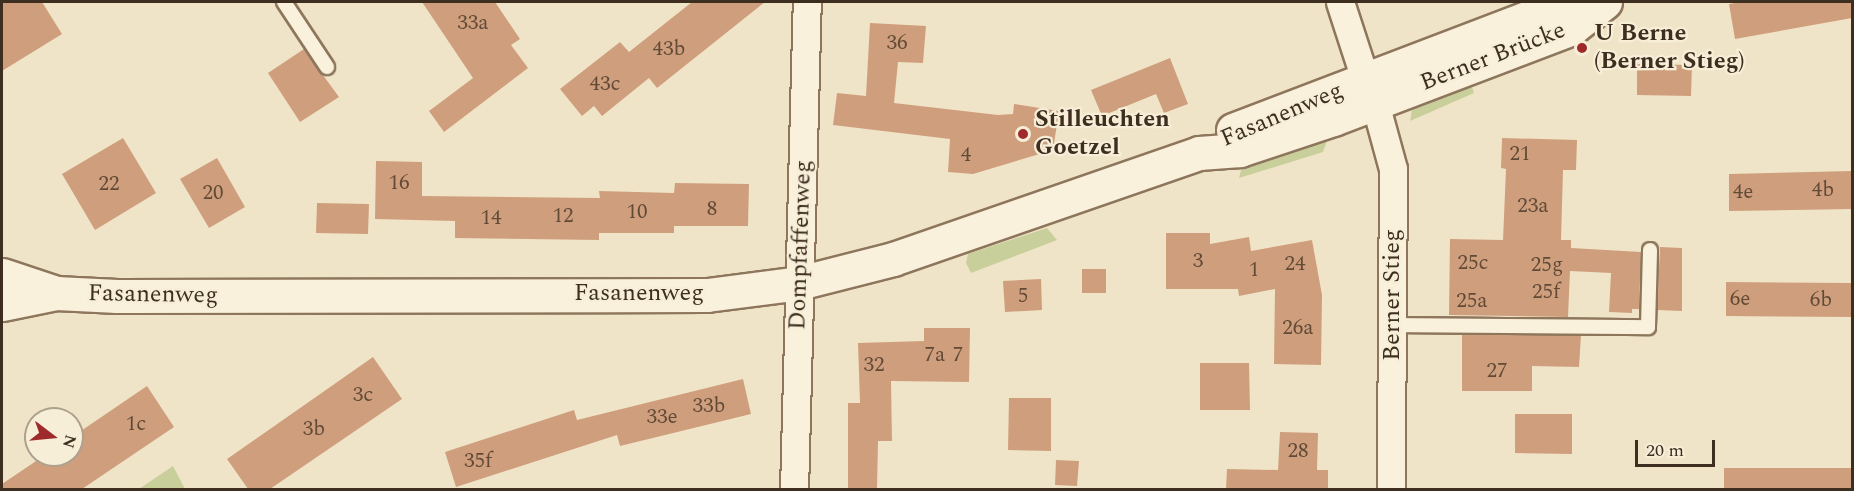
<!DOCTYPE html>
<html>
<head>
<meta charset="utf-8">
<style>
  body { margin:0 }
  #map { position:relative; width:1854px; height:491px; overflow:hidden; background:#f0e4c8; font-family:Spectral,serif }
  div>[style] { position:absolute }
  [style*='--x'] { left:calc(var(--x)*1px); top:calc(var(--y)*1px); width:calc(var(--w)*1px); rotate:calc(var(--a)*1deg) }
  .green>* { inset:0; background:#c9cf9b }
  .building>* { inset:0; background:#cf9f7d }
  .roads { filter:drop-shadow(2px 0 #8d765c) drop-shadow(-2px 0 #8d765c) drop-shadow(0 2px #8d765c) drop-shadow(0 -2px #8d765c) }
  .lane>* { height:14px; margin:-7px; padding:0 7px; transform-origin:7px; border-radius:7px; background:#faf1dc }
  .street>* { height:27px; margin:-13.5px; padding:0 13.5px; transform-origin:13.5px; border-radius:13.5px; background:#faf1dc }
  .secondary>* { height:33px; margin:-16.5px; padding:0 16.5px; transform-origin:16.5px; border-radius:16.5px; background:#faf1dc }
  .dots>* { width:16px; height:16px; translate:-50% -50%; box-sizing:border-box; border:3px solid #f7eed8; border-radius:50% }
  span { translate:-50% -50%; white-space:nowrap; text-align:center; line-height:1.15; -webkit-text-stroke:4.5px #f7eed8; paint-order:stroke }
  .number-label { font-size:21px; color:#624a37 }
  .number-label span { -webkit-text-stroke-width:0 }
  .poi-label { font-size:24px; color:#3d2e20; font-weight:700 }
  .left { translate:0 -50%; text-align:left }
  .street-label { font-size:24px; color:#3d2e20 }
  .frame { position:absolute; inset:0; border:3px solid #3d2e20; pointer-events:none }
  .north { position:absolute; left:24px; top:407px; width:60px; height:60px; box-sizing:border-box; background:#f7eed8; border:2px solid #ada18e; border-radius:50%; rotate:106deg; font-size:16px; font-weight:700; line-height:24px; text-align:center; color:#3d2e20 }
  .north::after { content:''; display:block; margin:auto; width:21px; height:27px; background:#9e2a2b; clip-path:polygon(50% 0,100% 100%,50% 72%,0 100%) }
  .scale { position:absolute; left:1635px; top:440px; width:80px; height:27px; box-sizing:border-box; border:3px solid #3d2e20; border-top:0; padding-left:8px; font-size:18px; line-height:21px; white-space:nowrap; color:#3d2e20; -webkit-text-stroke:4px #f7eed8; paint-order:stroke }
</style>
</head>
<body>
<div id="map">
  <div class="green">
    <i style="clip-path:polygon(1472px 87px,1474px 93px,1410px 121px,1412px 110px)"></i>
    <i style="clip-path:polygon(1328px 138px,1323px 152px,1239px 178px,1242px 167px)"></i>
    <i style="clip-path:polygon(1047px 228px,1057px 240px,971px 273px,966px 263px,968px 254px)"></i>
    <i style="clip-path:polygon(173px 466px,185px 489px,139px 489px)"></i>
  </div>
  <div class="building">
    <i style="clip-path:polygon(2px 2px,42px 2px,62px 34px,2px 71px)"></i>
    <i style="clip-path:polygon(422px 2px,495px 2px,520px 39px,511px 45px,528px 68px,444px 132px,429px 111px,473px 78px)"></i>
    <i style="clip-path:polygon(692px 2px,765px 2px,657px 88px,649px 78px,602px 116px,594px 106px,582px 116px,560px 89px,620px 42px,629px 52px)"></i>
    <i style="clip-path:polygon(1741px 2px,1852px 2px,1852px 18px,1735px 39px,1729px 4px)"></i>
    <i style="clip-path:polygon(870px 23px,926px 26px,923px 63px,898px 62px,894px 103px,998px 115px,1013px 114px,1014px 104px,1059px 111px,1053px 150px,973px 174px,948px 172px,950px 139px,833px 125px,837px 93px,866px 96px)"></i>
    <i style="clip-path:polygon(304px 49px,339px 97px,300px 122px,268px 73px)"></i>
    <i style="clip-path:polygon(1170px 58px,1188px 104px,1164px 113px,1156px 94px,1102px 116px,1091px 90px)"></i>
    <i style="clip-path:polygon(1637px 64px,1692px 65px,1691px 96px,1637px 95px)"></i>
    <i style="clip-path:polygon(123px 138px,156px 193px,95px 230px,62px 174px)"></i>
    <i style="clip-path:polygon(1502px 138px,1577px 140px,1576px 170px,1563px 170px,1561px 240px,1571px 240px,1571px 248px,1641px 252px,1639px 309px,1632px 309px,1632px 313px,1609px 312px,1611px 273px,1570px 271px,1568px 317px,1449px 315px,1450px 239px,1503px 240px,1506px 169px,1501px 168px)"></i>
    <i style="clip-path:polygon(217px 158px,245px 207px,209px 228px,180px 179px)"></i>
    <i style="clip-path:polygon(376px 161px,422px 162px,422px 196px,600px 198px,599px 191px,674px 193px,675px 183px,749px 184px,748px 226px,674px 226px,674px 233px,599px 233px,599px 240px,455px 238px,455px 221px,375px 219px)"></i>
    <i style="clip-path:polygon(1852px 171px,1852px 209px,1729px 211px,1729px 174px)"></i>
    <i style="clip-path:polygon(317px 203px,369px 204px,368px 234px,316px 233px)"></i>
    <i style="clip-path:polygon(1166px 233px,1210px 233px,1210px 244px,1249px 237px,1251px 251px,1312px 240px,1322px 295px,1321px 365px,1274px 364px,1275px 289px,1239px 296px,1238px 289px,1166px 289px)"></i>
    <i style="clip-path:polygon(1660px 247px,1682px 248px,1682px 311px,1657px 310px)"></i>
    <i style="clip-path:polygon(1082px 269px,1106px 269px,1106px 293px,1082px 293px)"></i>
    <i style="clip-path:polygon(1041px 279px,1042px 310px,1005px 312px,1003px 281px)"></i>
    <i style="clip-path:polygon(1726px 282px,1852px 283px,1852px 317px,1726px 316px)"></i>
    <i style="clip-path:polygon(924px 328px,970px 328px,969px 382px,891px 381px,892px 441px,878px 441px,877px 489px,848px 489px,848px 403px,860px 403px,858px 343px,924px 341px)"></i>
    <i style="clip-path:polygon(1462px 335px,1581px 335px,1579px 367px,1532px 366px,1532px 391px,1462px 391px)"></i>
    <i style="clip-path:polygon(373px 357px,402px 399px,270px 489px,248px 489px,227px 459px)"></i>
    <i style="clip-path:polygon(1200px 363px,1249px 363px,1250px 410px,1200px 410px)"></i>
    <i style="clip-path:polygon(743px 379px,751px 414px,620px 446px,617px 435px,456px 487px,445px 452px,574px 410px,577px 420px)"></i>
    <i style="clip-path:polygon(147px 386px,174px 427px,82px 489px,2px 489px,2px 484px,45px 455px,72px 455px,72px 437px)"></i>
    <i style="clip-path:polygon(1009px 398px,1051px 398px,1051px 451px,1008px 450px)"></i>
    <i style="clip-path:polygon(1515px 414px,1572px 414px,1572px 454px,1515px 453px)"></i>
    <i style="clip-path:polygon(1280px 432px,1318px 433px,1317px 470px,1328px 470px,1328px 489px,1226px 489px,1227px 469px,1278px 470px)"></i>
    <i style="clip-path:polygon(1056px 460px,1079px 461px,1077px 486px,1055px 485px)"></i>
    <i style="clip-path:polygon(1724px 468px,1852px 468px,1852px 489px,1724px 489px)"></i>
  </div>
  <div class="roads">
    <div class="lane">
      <i style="--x:284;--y:2;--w:78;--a:56.5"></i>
      <i style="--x:1394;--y:325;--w:254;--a:0.5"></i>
      <i style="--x:1648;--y:327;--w:77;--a:-88.5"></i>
    </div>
    <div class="street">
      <i style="--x:1340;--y:2;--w:81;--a:72"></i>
      <i style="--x:1387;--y:86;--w:21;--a:125"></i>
      <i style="--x:1375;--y:103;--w:68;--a:74.7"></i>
      <i style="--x:1393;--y:169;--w:321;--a:90.4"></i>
      <i style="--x:794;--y:490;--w:488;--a:-88.5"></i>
    </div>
    <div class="secondary">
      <i style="--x:1233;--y:130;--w:355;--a:-20.9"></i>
      <i style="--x:1565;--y:3;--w:30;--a:-2"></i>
      <i style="--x:2;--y:275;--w:57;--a:18.4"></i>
      <i style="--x:2;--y:304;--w:55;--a:-11.5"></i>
      <i style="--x:56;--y:293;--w:61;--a:2.8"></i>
      <i style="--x:117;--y:296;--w:590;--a:-0.1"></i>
      <i style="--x:707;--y:295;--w:93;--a:-7.4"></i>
      <i style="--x:799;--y:283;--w:97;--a:-14.3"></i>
      <i style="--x:893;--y:259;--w:324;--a:-19.1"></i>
      <i style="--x:1199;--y:153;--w:41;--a:-4.2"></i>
      <i style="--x:1240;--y:150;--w:98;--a:-18.4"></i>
      <i style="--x:1333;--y:119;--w:256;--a:-20.8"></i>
      <i style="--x:1572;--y:28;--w:42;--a:-38.2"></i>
    </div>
  </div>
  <div class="dots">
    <i style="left:1582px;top:48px;background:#9e2a2b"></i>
    <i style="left:1023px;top:134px;background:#9e2a2b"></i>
  </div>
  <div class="number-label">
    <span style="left:473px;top:23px">33a</span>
    <span style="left:897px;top:43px">36</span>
    <span style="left:669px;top:49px">43b</span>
    <span style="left:605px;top:84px">43c</span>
    <span style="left:1520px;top:154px">21</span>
    <span style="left:966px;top:155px">4</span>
    <span style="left:399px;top:183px">16</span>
    <span style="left:109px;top:184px">22</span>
    <span style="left:1823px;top:190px">4b</span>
    <span style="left:1743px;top:192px">4e</span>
    <span style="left:213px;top:193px">20</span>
    <span style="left:1533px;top:206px">23a</span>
    <span style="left:712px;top:209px">8</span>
    <span style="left:637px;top:212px">10</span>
    <span style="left:563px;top:216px">12</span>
    <span style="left:491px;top:218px">14</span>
    <span style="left:1198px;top:261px">3</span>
    <span style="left:1473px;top:263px">25c</span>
    <span style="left:1295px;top:264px">24</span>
    <span style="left:1547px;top:265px">25g</span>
    <span style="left:1254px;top:270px">1</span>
    <span style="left:1546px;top:292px">25f</span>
    <span style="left:1023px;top:296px">5</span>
    <span style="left:1740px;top:299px">6e</span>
    <span style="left:1821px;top:300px">6b</span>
    <span style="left:1472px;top:301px">25a</span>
    <span style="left:1298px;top:328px">26a</span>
    <span style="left:935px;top:355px">7a</span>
    <span style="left:958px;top:355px">7</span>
    <span style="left:874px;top:365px">32</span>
    <span style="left:1497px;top:371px">27</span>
    <span style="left:363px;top:395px">3c</span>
    <span style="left:709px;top:406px">33b</span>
    <span style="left:662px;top:417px">33e</span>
    <span style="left:136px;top:424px">1c</span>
    <span style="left:314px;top:429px">3b</span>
    <span style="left:1298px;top:451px">28</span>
    <span style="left:478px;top:461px">35f</span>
  </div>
  <div class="poi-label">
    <span class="left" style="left:1594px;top:48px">U Berne<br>(Berner Stieg)</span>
    <span class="left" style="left:1035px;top:134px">Stilleuchten<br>Goetzel</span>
  </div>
  <div class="street-label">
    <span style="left:1493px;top:57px;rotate:-21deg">Berner Brücke</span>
    <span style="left:1282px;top:115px;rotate:-23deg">Fasanenweg</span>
    <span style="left:801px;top:245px;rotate:-88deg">Dompfaffenweg</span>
    <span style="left:639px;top:294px">Fasanenweg</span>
    <span style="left:153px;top:295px;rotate:1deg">Fasanenweg</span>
    <span style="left:1393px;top:295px;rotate:-90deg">Berner Stieg</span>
  </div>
  <div class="frame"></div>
  <div class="north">N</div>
  <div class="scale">20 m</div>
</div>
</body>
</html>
